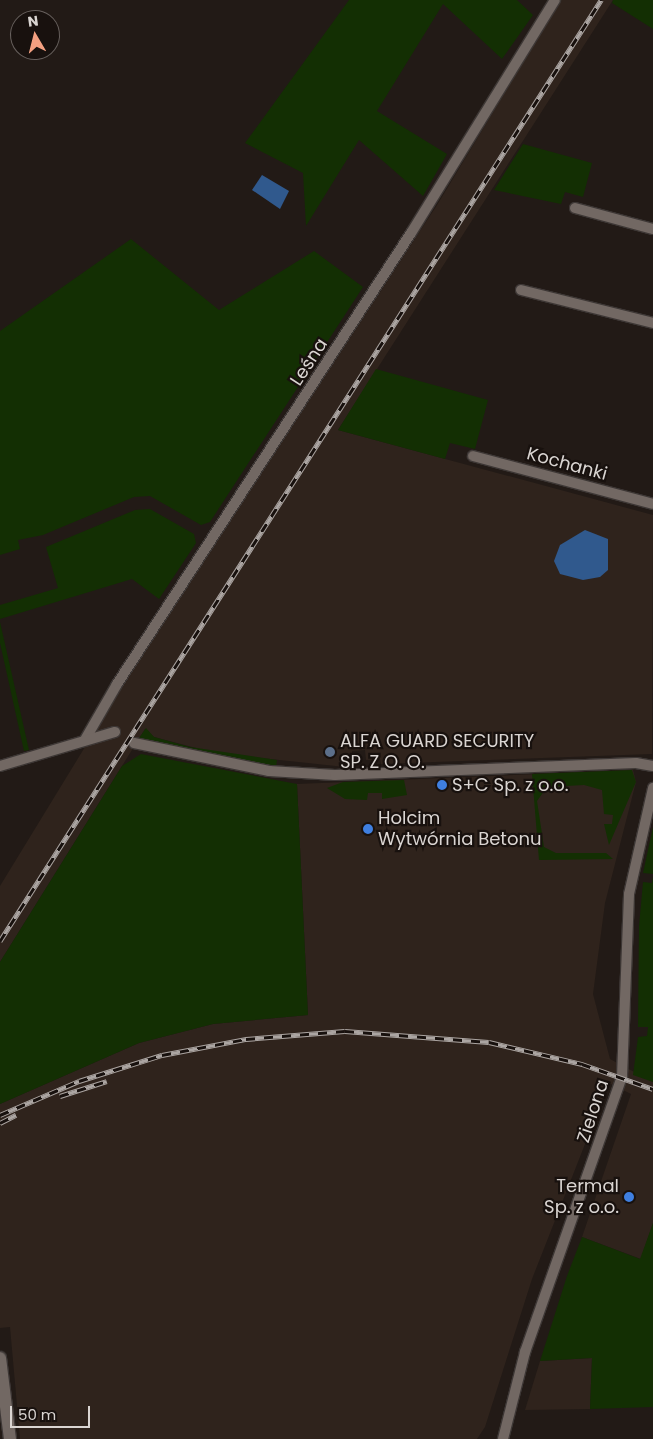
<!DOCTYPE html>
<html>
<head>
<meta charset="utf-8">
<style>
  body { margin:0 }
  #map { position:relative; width:653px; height:1439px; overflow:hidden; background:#221a16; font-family:Poppins,sans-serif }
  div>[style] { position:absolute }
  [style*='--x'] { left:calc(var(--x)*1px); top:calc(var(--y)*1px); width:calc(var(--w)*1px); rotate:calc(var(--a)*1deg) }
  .built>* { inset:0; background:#2f231c }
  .green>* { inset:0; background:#132f03 }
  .water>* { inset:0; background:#30598d }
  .roads { filter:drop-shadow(1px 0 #3d3735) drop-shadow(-1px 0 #3d3735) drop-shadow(0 1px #3d3735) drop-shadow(0 -1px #3d3735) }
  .minor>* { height:10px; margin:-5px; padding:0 5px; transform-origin:5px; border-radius:5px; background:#726863 }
  .tertiary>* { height:12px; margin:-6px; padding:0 6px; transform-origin:6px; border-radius:6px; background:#726863 }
  .rail>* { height:5px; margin-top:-2.5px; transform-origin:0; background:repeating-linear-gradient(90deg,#18110e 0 9px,#aba5a2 0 18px); box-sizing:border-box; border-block:1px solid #aba5a2 }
  .dots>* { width:14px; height:14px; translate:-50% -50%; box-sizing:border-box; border:2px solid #18110e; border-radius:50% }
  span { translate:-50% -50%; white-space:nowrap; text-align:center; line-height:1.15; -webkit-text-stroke:4.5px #18110e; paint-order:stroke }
  .street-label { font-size:18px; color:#dad5d2 }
  .poi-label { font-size:18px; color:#dad5d2 }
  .left { translate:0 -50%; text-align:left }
  .right { translate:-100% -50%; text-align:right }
  .north { position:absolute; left:10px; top:10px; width:50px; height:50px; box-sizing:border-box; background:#18110e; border:1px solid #665f5c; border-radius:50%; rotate:352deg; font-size:14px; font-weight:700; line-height:20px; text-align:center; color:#dad5d2 }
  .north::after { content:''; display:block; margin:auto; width:18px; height:22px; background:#f3a081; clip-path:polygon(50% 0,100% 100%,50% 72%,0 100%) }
  .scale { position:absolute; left:10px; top:1406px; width:80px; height:22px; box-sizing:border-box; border:2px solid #dad5d2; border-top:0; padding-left:6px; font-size:15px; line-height:18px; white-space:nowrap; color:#dad5d2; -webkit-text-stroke:4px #18110e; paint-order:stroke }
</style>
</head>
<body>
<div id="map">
  <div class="built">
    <i style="clip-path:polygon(561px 0,613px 0,338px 430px,653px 515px,652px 754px,381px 764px,380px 759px,366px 760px,365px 750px,352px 751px,352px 761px,345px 767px,215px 753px,154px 737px,145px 729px,0 962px,0 886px,121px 688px,437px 205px)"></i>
    <i style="clip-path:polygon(633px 770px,636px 782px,605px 903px,593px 994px,610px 1059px,653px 1082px,653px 1223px,641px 1259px,582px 1237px,631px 1094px,609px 1083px,532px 1279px,485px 1427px,477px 1439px,20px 1439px,10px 1327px,0 1328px,0 1104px,139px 1043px,213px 1024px,308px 1015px,297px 784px)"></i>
    <i style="clip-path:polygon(592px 1358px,590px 1409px,525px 1410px,540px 1361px)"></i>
  </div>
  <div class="green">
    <i style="clip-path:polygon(349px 0,517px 0,533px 15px,502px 59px,443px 4px,377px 111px,447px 154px,423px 196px,359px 140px,306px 226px,303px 173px,245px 143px)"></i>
    <i style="clip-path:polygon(613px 0,653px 0,653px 29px,612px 3px)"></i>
    <i style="clip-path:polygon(523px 144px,592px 163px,583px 197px,565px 192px,561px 204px,494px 190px)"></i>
    <i style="clip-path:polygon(131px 239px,219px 310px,314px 251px,363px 287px,210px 522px,201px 525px,150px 496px,134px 497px,43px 535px,18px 540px,20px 549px,0 555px,0 331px)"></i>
    <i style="clip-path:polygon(376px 369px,488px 400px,475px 449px,450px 443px,445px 459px,338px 430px)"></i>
    <i style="clip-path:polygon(150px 509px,194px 534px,196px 543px,159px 599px,132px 579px,0 619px,0 605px,58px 588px,46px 547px,135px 510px)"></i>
    <i style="clip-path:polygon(0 622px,29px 750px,24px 751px,0 643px)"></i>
    <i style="clip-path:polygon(146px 728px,154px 737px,190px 747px,277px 760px,276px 767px,148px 743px,139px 738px)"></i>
    <i style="clip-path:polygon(141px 754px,297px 784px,308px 1015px,213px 1024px,139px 1043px,0 1104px,0 962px,122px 766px)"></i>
    <i style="clip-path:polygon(632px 770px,636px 782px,609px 845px,604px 824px,612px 824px,613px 815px,604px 814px,602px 790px,584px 785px,547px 787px,537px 801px,544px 847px,556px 853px,606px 853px,613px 859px,539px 860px,532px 774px)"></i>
    <i style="clip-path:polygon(404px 780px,407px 795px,382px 799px,382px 793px,368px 793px,367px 800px,345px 799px,327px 788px,343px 782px)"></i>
    <i style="clip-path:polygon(653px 827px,653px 874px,643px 873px)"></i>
    <i style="clip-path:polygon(653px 876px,653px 1082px,633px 1075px,638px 1037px,647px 1036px,648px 1027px,638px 1027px,639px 926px,643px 882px,652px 883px)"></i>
    <i style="clip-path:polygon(653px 1223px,653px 1407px,590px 1409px,592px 1358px,540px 1361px,567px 1276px,582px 1237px,640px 1259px)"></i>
  </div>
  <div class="water">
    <i style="clip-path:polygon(262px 175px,289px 191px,280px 209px,252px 190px)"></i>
    <i style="clip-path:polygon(585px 530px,608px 539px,608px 570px,600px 577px,583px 580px,560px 574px,554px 561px,560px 545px)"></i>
  </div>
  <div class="roads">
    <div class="minor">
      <i style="--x:575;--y:208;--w:81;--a:15.1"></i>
      <i style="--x:521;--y:290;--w:136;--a:14"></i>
      <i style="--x:473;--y:456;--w:186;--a:14.9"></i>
      <i style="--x:86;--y:738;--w:62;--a:-60.1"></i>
      <i style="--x:117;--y:684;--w:538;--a:-56.9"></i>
      <i style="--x:411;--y:233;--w:274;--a:-58.3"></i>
      <i style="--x:134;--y:743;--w:138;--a:11.7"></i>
      <i style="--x:269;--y:771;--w:66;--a:3.5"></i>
      <i style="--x:335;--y:775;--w:301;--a:-2.3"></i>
      <i style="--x:636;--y:763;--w:17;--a:10"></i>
      <i style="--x:0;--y:766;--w:120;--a:-16.5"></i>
      <i style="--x:503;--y:1439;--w:90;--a:-75.8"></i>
      <i style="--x:525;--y:1352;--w:292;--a:-70.6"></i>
      <i style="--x:622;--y:1077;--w:183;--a:-87.8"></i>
      <i style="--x:629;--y:894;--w:109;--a:-77.2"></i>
    </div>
    <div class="tertiary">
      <i style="--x:0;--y:1358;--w:82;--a:83"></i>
    </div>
  </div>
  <div class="rail">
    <i style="--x:0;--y:941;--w:1117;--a:-57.43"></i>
    <i style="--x:60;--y:1096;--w:49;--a:-17.7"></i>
    <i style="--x:0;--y:1115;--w:86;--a:-23.3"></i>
    <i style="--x:79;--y:1081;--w:87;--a:-17.4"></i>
    <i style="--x:162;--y:1055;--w:86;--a:-10.8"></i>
    <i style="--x:246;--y:1039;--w:99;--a:-4.6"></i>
    <i style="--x:345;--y:1031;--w:144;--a:4.4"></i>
    <i style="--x:489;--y:1042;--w:96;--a:13.3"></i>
    <i style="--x:582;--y:1064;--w:75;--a:19.4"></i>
    <i style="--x:0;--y:1123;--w:18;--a:-27"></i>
  </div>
  <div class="dots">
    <i style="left:330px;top:752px;background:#5c6f8a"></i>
    <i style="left:442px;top:785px;background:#3f7fe0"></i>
    <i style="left:368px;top:829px;background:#3f7fe0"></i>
    <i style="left:629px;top:1197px;background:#3f7fe0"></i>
  </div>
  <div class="street-label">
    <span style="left:309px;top:362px;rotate:-57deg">Leśna</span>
    <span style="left:567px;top:464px;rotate:15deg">Kochanki</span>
    <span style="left:593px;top:1111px;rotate:-72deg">Zielona</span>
  </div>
  <div class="poi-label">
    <span class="left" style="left:340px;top:752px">ALFA GUARD SECURITY<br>SP. Z O. O.</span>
    <span class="left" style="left:452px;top:785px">S+C Sp. z o.o.</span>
    <span class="left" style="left:378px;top:829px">Holcim<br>Wytwórnia Betonu</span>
    <span class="right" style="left:619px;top:1197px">Termal<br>Sp. z o.o.</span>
  </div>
  <div class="north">N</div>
  <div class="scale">50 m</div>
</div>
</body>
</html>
